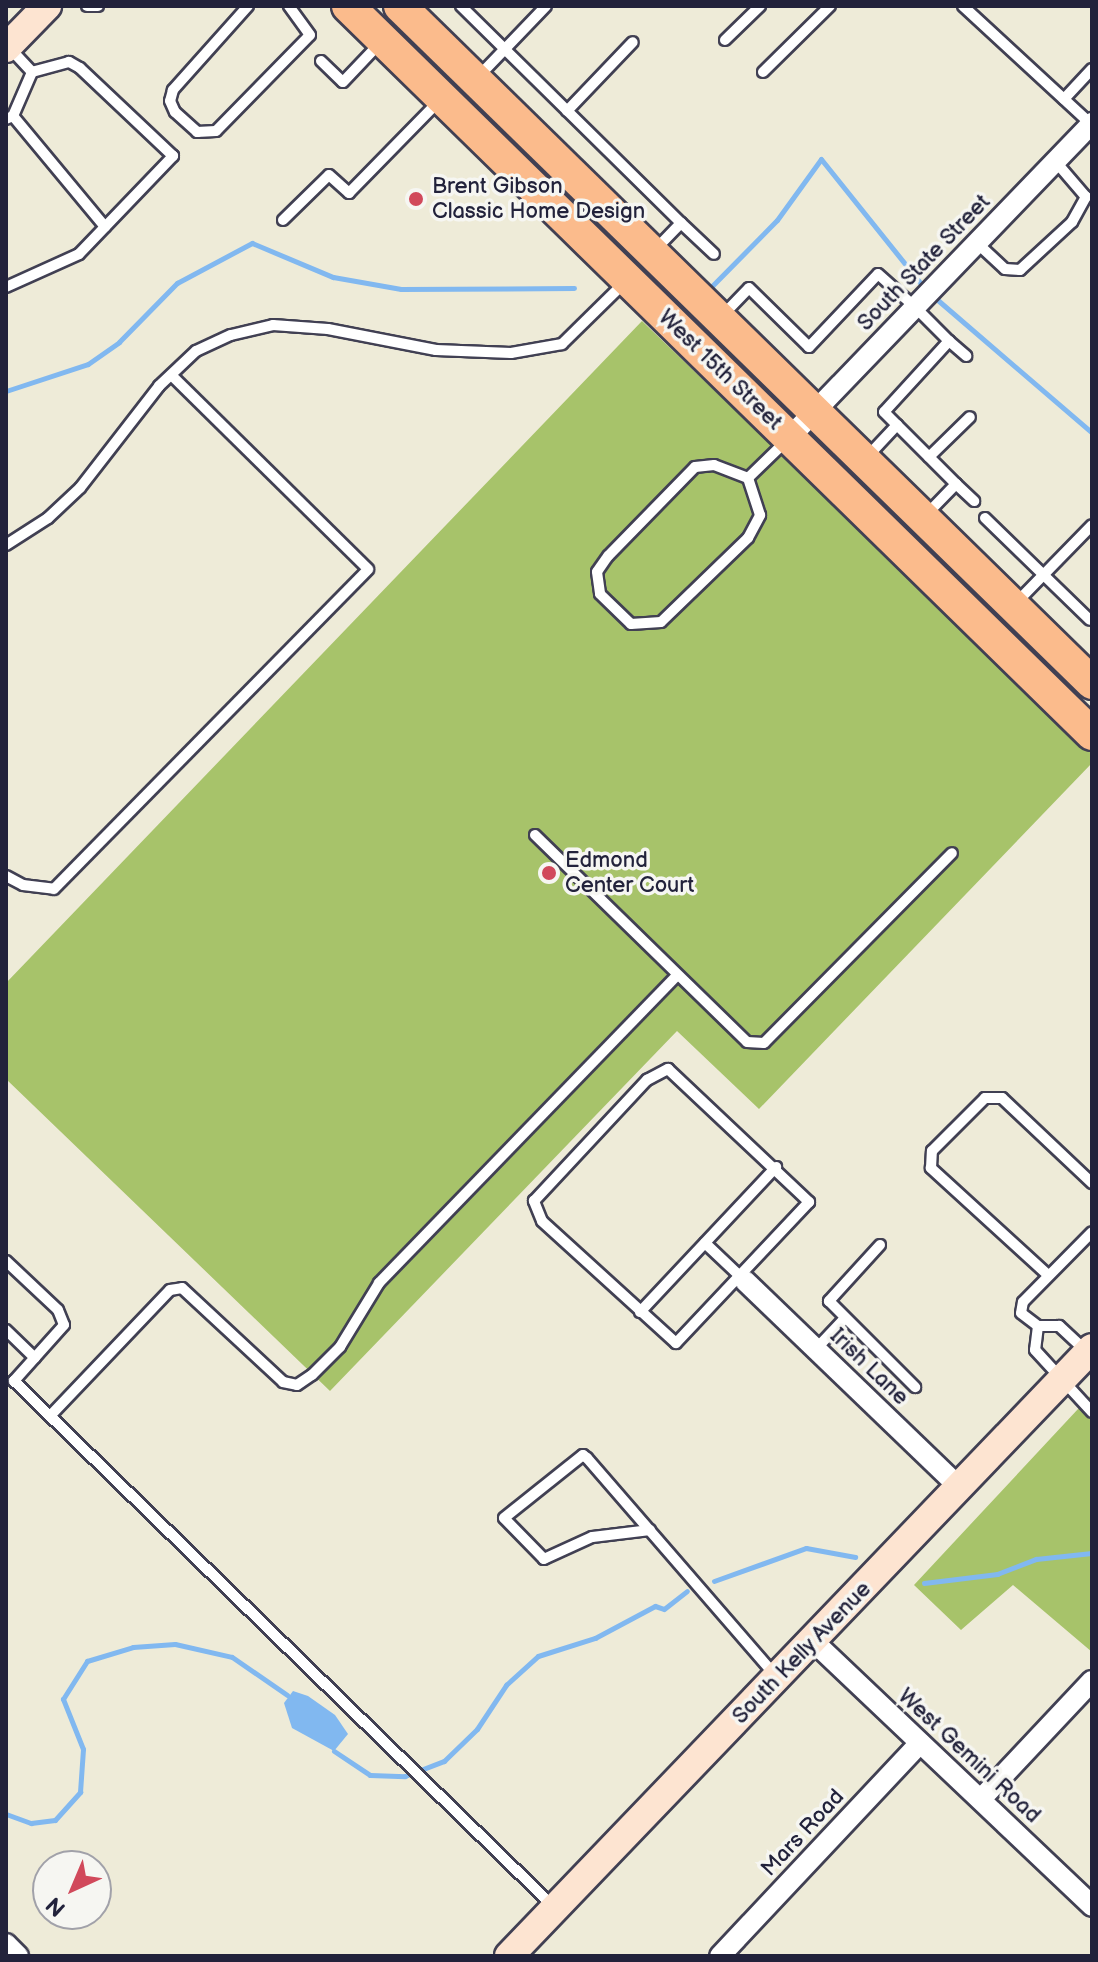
<!DOCTYPE html>
<html>
<head>
<meta charset="utf-8">
<style>
  body { margin:0 }
  #map { position:relative; width:1098px; height:1962px; overflow:hidden; background:#eeebd8; font-family:"Balsamiq Sans",sans-serif }
  div>[style] { position:absolute }
  [style*='--x'] { left:calc(var(--x)*1px); top:calc(var(--y)*1px); width:calc(var(--w)*1px); rotate:calc(var(--a)*1deg) }
  .green>* { inset:0; background:#a7c36a }
  .water>* { inset:0; background:#81b8f0 }
  .stream>* { height:5px; margin:-2.5px; padding:0 2.5px; transform-origin:2.5px; border-radius:2.5px; background:#81b8f0 }
  .roads { filter:drop-shadow(2px 0 #414053) drop-shadow(-2px 0 #414053) drop-shadow(0 2px #414053) drop-shadow(0 -2px #414053) }
  .lane>* { height:10px; margin:-5px; padding:0 5px; transform-origin:5px; border-radius:5px; background:#fff }
  .street>* { height:20px; margin:-10px; padding:0 10px; transform-origin:10px; border-radius:10px; background:#fff }
  .secondary>* { height:28px; margin:-14px; padding:0 14px; transform-origin:14px; border-radius:14px; background:#fde4d1 }
  .primary>* { height:32px; margin:-16px; padding:0 16px; transform-origin:16px; border-radius:16px; background:#fbbb8c }
  .dots>* { width:22px; height:22px; translate:-50% -50%; box-sizing:border-box; border:4px solid #f6f6f2; border-radius:50% }
  span { translate:-50% -50%; white-space:nowrap; text-align:center; line-height:1.15; -webkit-text-stroke:7px #f6f6f2; paint-order:stroke }
  .poi-label { font-size:22px; color:#22223b }
  .left { translate:0 -50%; text-align:left }
  .street-label { font-size:22px; color:#22223b }
  .frame { position:absolute; inset:0; border:8px solid #22223b; pointer-events:none }
  .north { position:absolute; left:32px; top:1850px; width:80px; height:80px; box-sizing:border-box; background:#f6f6f2; border:2px solid #a1a1a9; border-radius:50%; rotate:224deg; font-size:22px; font-weight:700; line-height:32px; text-align:center; color:#22223b }
  .north::after { content:''; display:block; margin:auto; width:28px; height:36px; background:#d1495b; clip-path:polygon(50% 0,100% 100%,50% 72%,0 100%) }
</style>
</head>
<body>
<div id="map">
  <div class="green">
    <i style="clip-path:polygon(642px 321px,1092px 753px,1092px 763px,759px 1109px,677px 1031px,330px 1391px,6px 1079px,6px 983px)"></i>
    <i style="clip-path:polygon(1092px 1394px,1092px 1652px,1013px 1585px,961px 1630px,914px 1585px)"></i>
  </div>
  <div class="water">
    <i style="clip-path:polygon(293px 1691px,308px 1696px,335px 1715px,348px 1734px,334px 1751px,292px 1728px,284px 1703px)"></i>
  </div>
  <div class="stream">
    <i style="--x:710;--y:288;--w:95;--a:-45.4"></i>
    <i style="--x:777;--y:220;--w:75;--a:-54.2"></i>
    <i style="--x:821;--y:159;--w:168;--a:51.3"></i>
    <i style="--x:933;--y:296;--w:210;--a:40.7"></i>
    <i style="--x:6;--y:391;--w:86;--a:-18.2"></i>
    <i style="--x:88;--y:364;--w:38;--a:-35"></i>
    <i style="--x:119;--y:342;--w:83;--a:-45.5"></i>
    <i style="--x:177;--y:283;--w:85;--a:-28.1"></i>
    <i style="--x:252;--y:243;--w:88;--a:22.8"></i>
    <i style="--x:333;--y:277;--w:69;--a:10"></i>
    <i style="--x:401;--y:289;--w:173;--a:-0.3"></i>
    <i style="--x:714;--y:1581;--w:98;--a:-19.7"></i>
    <i style="--x:806;--y:1548;--w:50;--a:10.4"></i>
    <i style="--x:924;--y:1583;--w:74;--a:-7"></i>
    <i style="--x:997;--y:1574;--w:42;--a:-21"></i>
    <i style="--x:1036;--y:1559;--w:56;--a:-6.1"></i>
    <i style="--x:334;--y:1751;--w:43;--a:33.7"></i>
    <i style="--x:370;--y:1775;--w:35;--a:2"></i>
    <i style="--x:405;--y:1776;--w:42;--a:-21"></i>
    <i style="--x:444;--y:1761;--w:46;--a:-44.1"></i>
    <i style="--x:477;--y:1729;--w:53;--a:-56.6"></i>
    <i style="--x:506;--y:1685;--w:43;--a:-42.2"></i>
    <i style="--x:538;--y:1656;--w:60;--a:-17.5"></i>
    <i style="--x:595;--y:1638;--w:68;--a:-28.1"></i>
    <i style="--x:655;--y:1606;--w:9;--a:18"></i>
    <i style="--x:664;--y:1609;--w:29;--a:-38"></i>
    <i style="--x:6;--y:1814;--w:27;--a:20"></i>
    <i style="--x:31;--y:1823;--w:24;--a:-7"></i>
    <i style="--x:55;--y:1820;--w:38;--a:-48"></i>
    <i style="--x:80;--y:1792;--w:43;--a:-86"></i>
    <i style="--x:83;--y:1749;--w:54;--a:-111.8"></i>
    <i style="--x:63;--y:1699;--w:45;--a:-57.7"></i>
    <i style="--x:87;--y:1661;--w:48;--a:-16.9"></i>
    <i style="--x:133;--y:1647;--w:42;--a:-4.1"></i>
    <i style="--x:175;--y:1644;--w:58;--a:12.8"></i>
    <i style="--x:232;--y:1657;--w:67;--a:34.6"></i>
  </div>
  <div class="roads">
    <div class="lane">
      <i style="--x:87;--y:6;--w:11;--a:0"></i>
      <i style="--x:248;--y:6;--w:113;--a:131.8"></i>
      <i style="--x:173;--y:90;--w:11;--a:105"></i>
      <i style="--x:170;--y:101;--w:12;--a:66"></i>
      <i style="--x:175;--y:112;--w:30;--a:42"></i>
      <i style="--x:197;--y:132;--w:19;--a:-3"></i>
      <i style="--x:216;--y:131;--w:134;--a:-45.6"></i>
      <i style="--x:310;--y:35;--w:36;--a:-126"></i>
      <i style="--x:461;--y:6;--w:309;--a:44.6"></i>
      <i style="--x:681;--y:223;--w:36;--a:134"></i>
      <i style="--x:963;--y:6;--w:174;--a:42.7"></i>
      <i style="--x:725;--y:40;--w:49;--a:-44.2"></i>
      <i style="--x:321;--y:61;--w:30;--a:44"></i>
      <i style="--x:343;--y:82;--w:55;--a:-46.5"></i>
      <i style="--x:763;--y:72;--w:94;--a:-44.6"></i>
      <i style="--x:478;--y:77;--w:98;--a:-46.2"></i>
      <i style="--x:1064;--y:99;--w:41;--a:-47"></i>
      <i style="--x:567;--y:111;--w:95;--a:-46.3"></i>
      <i style="--x:13;--y:116;--w:144;--a:50.3"></i>
      <i style="--x:6;--y:119;--w:8;--a:-23"></i>
      <i style="--x:13;--y:116;--w:48;--a:-66.6"></i>
      <i style="--x:283;--y:220;--w:64;--a:-44.4"></i>
      <i style="--x:329;--y:175;--w:27;--a:42"></i>
      <i style="--x:349;--y:193;--w:130;--a:-45.6"></i>
      <i style="--x:681;--y:223;--w:45;--a:43.2"></i>
      <i style="--x:977;--y:243;--w:38;--a:43"></i>
      <i style="--x:1005;--y:269;--w:15;--a:4"></i>
      <i style="--x:1020;--y:270;--w:71;--a:-42.7"></i>
      <i style="--x:1072;--y:222;--w:29;--a:-61"></i>
      <i style="--x:1086;--y:197;--w:48;--a:-130.7"></i>
      <i style="--x:6;--y:287;--w:80;--a:-24.3"></i>
      <i style="--x:79;--y:254;--w:136;--a:-46.2"></i>
      <i style="--x:173;--y:156;--w:128;--a:-136.6"></i>
      <i style="--x:80;--y:68;--w:13;--a:-151"></i>
      <i style="--x:69;--y:62;--w:38;--a:165"></i>
      <i style="--x:32;--y:72;--w:34;--a:-133"></i>
      <i style="--x:721;--y:317;--w:40;--a:-46"></i>
      <i style="--x:749;--y:288;--w:84;--a:44.5"></i>
      <i style="--x:809;--y:347;--w:100;--a:-46.6"></i>
      <i style="--x:878;--y:274;--w:50;--a:41.7"></i>
      <i style="--x:915;--y:307;--w:48;--a:45"></i>
      <i style="--x:949;--y:341;--w:96;--a:132.5"></i>
      <i style="--x:884;--y:412;--w:102;--a:45"></i>
      <i style="--x:956;--y:484;--w:43;--a:134.1"></i>
      <i style="--x:949;--y:341;--w:23;--a:41"></i>
      <i style="--x:867;--y:457;--w:44;--a:-46.8"></i>
      <i style="--x:929;--y:457;--w:57;--a:-44.3"></i>
      <i style="--x:748;--y:478;--w:36;--a:-159"></i>
      <i style="--x:714;--y:465;--w:19;--a:174"></i>
      <i style="--x:695;--y:467;--w:124;--a:134.3"></i>
      <i style="--x:608;--y:556;--w:19;--a:125"></i>
      <i style="--x:597;--y:572;--w:22;--a:82"></i>
      <i style="--x:600;--y:594;--w:43;--a:44.1"></i>
      <i style="--x:631;--y:624;--w:30;--a:-4"></i>
      <i style="--x:661;--y:622;--w:121;--a:-44"></i>
      <i style="--x:748;--y:538;--w:26;--a:-62"></i>
      <i style="--x:760;--y:515;--w:39;--a:-108"></i>
      <i style="--x:748;--y:478;--w:53;--a:-44.2"></i>
      <i style="--x:956;--y:484;--w:25;--a:43"></i>
      <i style="--x:985;--y:518;--w:146;--a:44.2"></i>
      <i style="--x:6;--y:545;--w:50;--a:-32.7"></i>
      <i style="--x:48;--y:518;--w:44;--a:-43.2"></i>
      <i style="--x:80;--y:488;--w:129;--a:-52.2"></i>
      <i style="--x:159;--y:386;--w:51;--a:-43.4"></i>
      <i style="--x:196;--y:351;--w:38;--a:-25"></i>
      <i style="--x:231;--y:335;--w:43;--a:-13.4"></i>
      <i style="--x:273;--y:325;--w:55;--a:4.2"></i>
      <i style="--x:328;--y:329;--w:110;--a:11"></i>
      <i style="--x:436;--y:350;--w:75;--a:2.3"></i>
      <i style="--x:511;--y:353;--w:52;--a:-10"></i>
      <i style="--x:562;--y:344;--w:90;--a:-44.5"></i>
      <i style="--x:1015;--y:604;--w:110;--a:-45.7"></i>
      <i style="--x:535;--y:835;--w:296;--a:44.3"></i>
      <i style="--x:747;--y:1042;--w:17;--a:3"></i>
      <i style="--x:764;--y:1043;--w:267;--a:-45.3"></i>
      <i style="--x:6;--y:876;--w:19;--a:28"></i>
      <i style="--x:23;--y:885;--w:31;--a:7"></i>
      <i style="--x:54;--y:889;--w:448;--a:-45.5"></i>
      <i style="--x:368;--y:569;--w:276;--a:-135.4"></i>
      <i style="--x:668;--y:1069;--w:194;--a:43.3"></i>
      <i style="--x:809;--y:1202;--w:194;--a:133.3"></i>
      <i style="--x:676;--y:1343;--w:181;--a:-137.7"></i>
      <i style="--x:542;--y:1221;--w:22;--a:-112"></i>
      <i style="--x:534;--y:1201;--w:166;--a:-47"></i>
      <i style="--x:647;--y:1080;--w:24;--a:-28"></i>
      <i style="--x:705;--y:1243;--w:54;--a:43.5"></i>
      <i style="--x:880;--y:1245;--w:76;--a:132.3"></i>
      <i style="--x:829;--y:1301;--w:122;--a:45"></i>
      <i style="--x:6;--y:1261;--w:71;--a:43.3"></i>
      <i style="--x:58;--y:1310;--w:16;--a:68"></i>
      <i style="--x:64;--y:1325;--w:75;--a:131.8"></i>
      <i style="--x:14;--y:1381;--w:754;--a:44.25"></i>
      <i style="--x:1048;--y:1275;--w:159;--a:-137.6"></i>
      <i style="--x:931;--y:1168;--w:17;--a:-87"></i>
      <i style="--x:932;--y:1151;--w:75;--a:-45"></i>
      <i style="--x:985;--y:1098;--w:17;--a:0"></i>
      <i style="--x:1002;--y:1098;--w:124;--a:43.4"></i>
      <i style="--x:640;--y:1312;--w:199;--a:-46.8"></i>
      <i style="--x:1038;--y:1326;--w:21;--a:-143"></i>
      <i style="--x:1021;--y:1313;--w:11;--a:-80"></i>
      <i style="--x:1023;--y:1302;--w:98;--a:-45.4"></i>
      <i style="--x:6;--y:1330;--w:40;--a:44"></i>
      <i style="--x:816;--y:1349;--w:42;--a:-46.9"></i>
      <i style="--x:1086;--y:1351;--w:37;--a:-137"></i>
      <i style="--x:1059;--y:1326;--w:21;--a:180"></i>
      <i style="--x:1038;--y:1326;--w:24;--a:97"></i>
      <i style="--x:1035;--y:1350;--w:84;--a:47.4"></i>
      <i style="--x:50;--y:1416;--w:174;--a:-46.4"></i>
      <i style="--x:170;--y:1290;--w:12;--a:-9"></i>
      <i style="--x:182;--y:1288;--w:138;--a:42.9"></i>
      <i style="--x:283;--y:1382;--w:14;--a:12"></i>
      <i style="--x:297;--y:1385;--w:18;--a:-34"></i>
      <i style="--x:312;--y:1375;--w:40;--a:-45"></i>
      <i style="--x:340;--y:1347;--w:75;--a:-58.6"></i>
      <i style="--x:379;--y:1283;--w:428;--a:-45.9"></i>
      <i style="--x:650;--y:1530;--w:58;--a:173.1"></i>
      <i style="--x:592;--y:1537;--w:53;--a:155.4"></i>
      <i style="--x:544;--y:1559;--w:57;--a:-134.3"></i>
      <i style="--x:504;--y:1518;--w:101;--a:-38.6"></i>
      <i style="--x:583;--y:1455;--w:5;--a:37"></i>
      <i style="--x:587;--y:1458;--w:289;--a:49.1"></i>
    </div>
    <div class="street">
      <i style="--x:790;--y:437;--w:436;--a:-46.1"></i>
      <i style="--x:745;--y:1281;--w:297;--a:43.9"></i>
      <i style="--x:813;--y:1641;--w:385;--a:43.5"></i>
      <i style="--x:981;--y:1799;--w:162;--a:-46.8"></i>
      <i style="--x:6;--y:1944;--w:17;--a:45"></i>
      <i style="--x:720;--y:1956;--w:292;--a:-46.8"></i>
    </div>
    <div class="secondary">
      <i style="--x:6;--y:48;--w:59;--a:-45.7"></i>
      <i style="--x:509;--y:1956;--w:842;--a:-46.2"></i>
    </div>
    <div class="primary">
      <i style="--x:348;--y:6;--w:1041;--a:44.38"></i>
      <i style="--x:400;--y:6;--w:968;--a:44.37"></i>
    </div>
  </div>
  <div class="dots">
    <i style="left:416px;top:199px;background:#d1495b"></i>
    <i style="left:549px;top:873px;background:#d1495b"></i>
  </div>
  <div class="poi-label">
    <span class="left" style="left:432px;top:199px">Brent Gibson<br>Classic Home Design</span>
    <span class="left" style="left:565px;top:873px">Edmond<br>Center Court</span>
  </div>
  <div class="street-label">
    <span style="left:924px;top:263px;rotate:-46deg">South State Street</span>
    <span style="left:720px;top:370px;rotate:44deg">West 15th Street</span>
    <span style="left:869px;top:1367px;rotate:44deg">Irish Lane</span>
    <span style="left:802px;top:1653px;rotate:-46deg">South Kelly Avenue</span>
    <span style="left:969px;top:1756px;rotate:43deg">West Gemini Road</span>
    <span style="left:803px;top:1833px;rotate:-47deg">Mars Road</span>
  </div>
  <div class="frame"></div>
  <div class="north">N</div>
</div>
</body>
</html>
